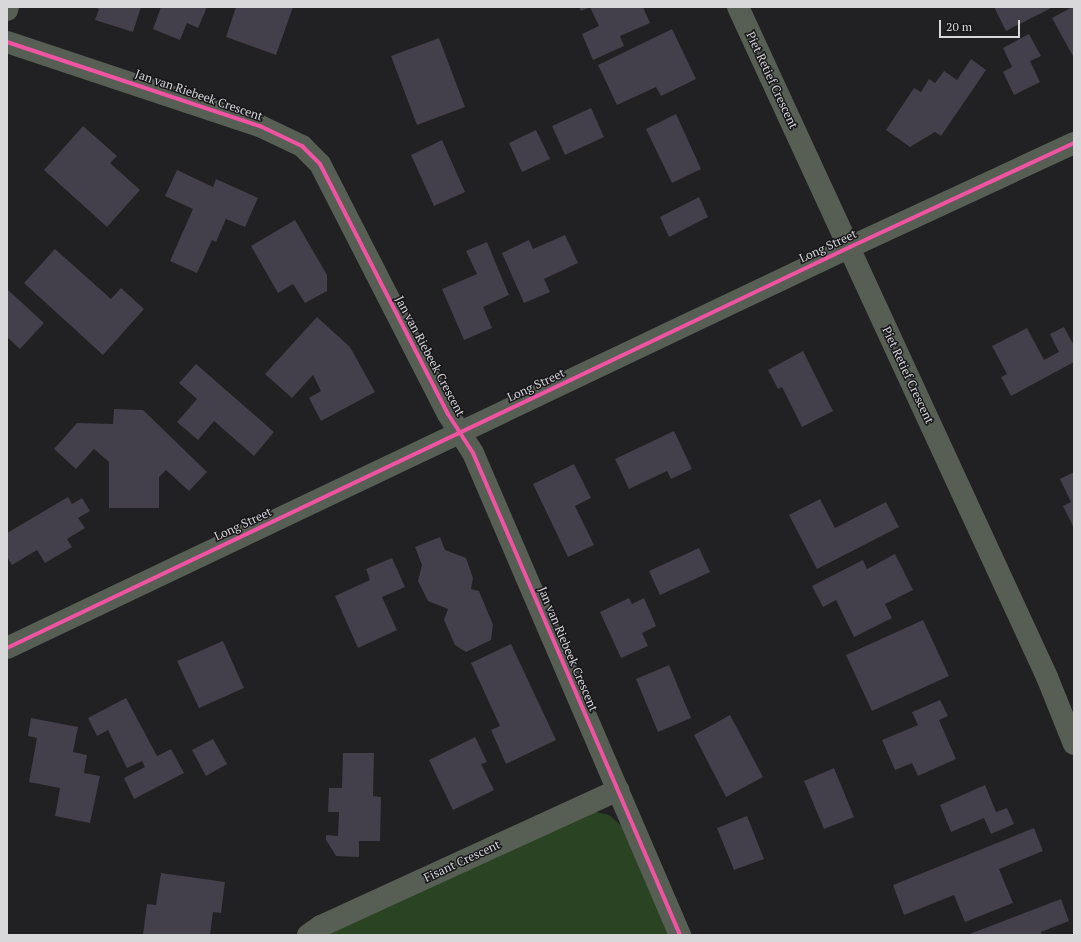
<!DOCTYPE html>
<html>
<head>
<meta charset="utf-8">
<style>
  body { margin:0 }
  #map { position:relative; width:1081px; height:942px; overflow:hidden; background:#212022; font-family:"PT Serif",serif }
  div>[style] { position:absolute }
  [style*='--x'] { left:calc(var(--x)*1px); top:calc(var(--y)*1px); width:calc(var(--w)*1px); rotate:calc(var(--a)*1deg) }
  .green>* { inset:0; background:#2a4322 }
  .building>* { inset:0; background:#433f4b }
  .street>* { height:22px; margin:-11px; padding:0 11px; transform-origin:11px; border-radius:11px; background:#575f54 }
  .cycleway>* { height:4px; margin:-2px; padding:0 2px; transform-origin:2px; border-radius:2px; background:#f153a3 }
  span { translate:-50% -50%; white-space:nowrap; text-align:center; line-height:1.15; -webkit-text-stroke:3px #17161a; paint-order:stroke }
  .street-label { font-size:12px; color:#d8d8db }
  .frame { position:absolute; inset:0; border:8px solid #d8d8db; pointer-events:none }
  .scale { position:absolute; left:939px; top:20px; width:81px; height:18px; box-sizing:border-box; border:2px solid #d8d8db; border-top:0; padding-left:5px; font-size:12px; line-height:14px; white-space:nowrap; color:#d8d8db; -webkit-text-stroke:3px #17161a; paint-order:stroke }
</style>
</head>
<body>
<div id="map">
  <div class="green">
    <i style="clip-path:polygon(592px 811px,609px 815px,622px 826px,670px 935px,321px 935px)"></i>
  </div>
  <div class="building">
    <i style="clip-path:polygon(94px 7px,141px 7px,133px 32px,95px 20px,99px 9px)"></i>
    <i style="clip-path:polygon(161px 7px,207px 7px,198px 28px,187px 23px,180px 40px,153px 29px)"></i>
    <i style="clip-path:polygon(236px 7px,293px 7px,276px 55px,226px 37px)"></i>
    <i style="clip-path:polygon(579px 7px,643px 7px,650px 23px,620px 36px,624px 46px,593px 60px,582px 34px,599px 26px,590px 7px,581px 11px)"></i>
    <i style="clip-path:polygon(994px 7px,1053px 7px,1006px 31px)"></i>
    <i style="clip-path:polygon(1072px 7px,1074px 7px,1074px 58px,1052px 18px)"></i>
    <i style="clip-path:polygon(672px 29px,696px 79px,661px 96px,656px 87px,617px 105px,598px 65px)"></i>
    <i style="clip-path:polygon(1029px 34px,1041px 56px,1030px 61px,1040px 82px,1014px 95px,1003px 72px,1012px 67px,1003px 48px)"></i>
    <i style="clip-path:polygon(439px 38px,465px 107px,417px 125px,391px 56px)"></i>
    <i style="clip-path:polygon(971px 59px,986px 70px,941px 136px,935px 132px,910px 147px,886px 130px,914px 88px,921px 92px,929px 79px,935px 83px,944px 71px,957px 80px)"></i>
    <i style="clip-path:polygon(591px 108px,604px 137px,565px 155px,552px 126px)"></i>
    <i style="clip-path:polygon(676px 114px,701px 169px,672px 183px,646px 129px)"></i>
    <i style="clip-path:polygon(83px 126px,117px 156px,110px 163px,140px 190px,107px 227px,44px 170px)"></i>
    <i style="clip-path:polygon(536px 130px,550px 159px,522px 172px,509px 143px)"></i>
    <i style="clip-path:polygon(442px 140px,465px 192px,434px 206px,411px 155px)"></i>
    <i style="clip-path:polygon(177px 170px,213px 187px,216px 179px,258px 198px,245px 227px,226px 219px,216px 242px,212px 240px,197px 273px,170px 261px,193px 209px,165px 196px)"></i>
    <i style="clip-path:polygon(699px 197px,708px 217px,669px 237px,660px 217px)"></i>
    <i style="clip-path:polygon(295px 220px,327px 275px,327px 291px,305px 303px,293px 284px,278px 293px,251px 246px)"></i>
    <i style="clip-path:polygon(565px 235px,578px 263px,544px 279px,550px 292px,524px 303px,502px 253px,529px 240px,533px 249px)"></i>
    <i style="clip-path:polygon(487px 242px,509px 295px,483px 307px,492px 328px,464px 340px,442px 289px,477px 274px,466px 251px)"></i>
    <i style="clip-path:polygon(55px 249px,111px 299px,121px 288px,144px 309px,103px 355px,24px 283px)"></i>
    <i style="clip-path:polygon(7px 289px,44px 323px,20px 349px,7px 337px)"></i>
    <i style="clip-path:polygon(317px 317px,350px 347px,375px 392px,321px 421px,309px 398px,321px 391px,313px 375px,292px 398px,265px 374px)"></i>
    <i style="clip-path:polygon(1064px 327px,1074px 346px,1074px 362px,1011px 396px,1001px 377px,1007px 374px,992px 346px,1027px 328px,1044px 360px,1059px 352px,1050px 334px)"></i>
    <i style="clip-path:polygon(803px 351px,833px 411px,802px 427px,782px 387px,778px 389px,768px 370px)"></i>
    <i style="clip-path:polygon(196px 364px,274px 432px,254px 456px,214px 421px,198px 440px,177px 422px,197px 399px,179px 383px)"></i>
    <i style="clip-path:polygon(114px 409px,143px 410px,207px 472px,189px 491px,166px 470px,159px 477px,159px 508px,109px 508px,109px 462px,94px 449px,76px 469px,54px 449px,77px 423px,113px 424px)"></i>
    <i style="clip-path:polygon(674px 431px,692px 469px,671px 479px,667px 471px,629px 489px,615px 459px)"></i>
    <i style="clip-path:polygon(574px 464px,591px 498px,575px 506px,594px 545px,568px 557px,533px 484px)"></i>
    <i style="clip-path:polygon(1074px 472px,1074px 528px,1063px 506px,1071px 502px,1060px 479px)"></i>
    <i style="clip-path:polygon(68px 497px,72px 504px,82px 498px,90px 511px,78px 518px,85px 528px,67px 539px,72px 547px,45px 563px,37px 550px,12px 565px,7px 557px,7px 533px)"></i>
    <i style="clip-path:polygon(820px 499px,835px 528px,886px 502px,899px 527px,817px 569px,789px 515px)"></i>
    <i style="clip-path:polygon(440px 537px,445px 550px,466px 558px,473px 578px,471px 589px,479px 591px,493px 625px,491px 640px,466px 652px,455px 645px,444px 620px,448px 609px,428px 601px,418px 581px,422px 565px,415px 547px)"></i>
    <i style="clip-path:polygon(699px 548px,710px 572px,660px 595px,649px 571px)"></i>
    <i style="clip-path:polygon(895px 554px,913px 590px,885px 604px,892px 618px,854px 637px,836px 600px,823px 607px,812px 586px,863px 560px,867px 569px)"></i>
    <i style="clip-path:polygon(392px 558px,405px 587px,382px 597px,397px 630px,358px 648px,335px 596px,370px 580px,366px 569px)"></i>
    <i style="clip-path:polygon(629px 598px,632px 604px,644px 598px,656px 626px,642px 633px,648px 646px,621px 658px,600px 612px)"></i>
    <i style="clip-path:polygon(923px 620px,949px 676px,872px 711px,846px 655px)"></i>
    <i style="clip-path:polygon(223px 641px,244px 688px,199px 708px,177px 661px)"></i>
    <i style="clip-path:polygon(511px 644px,556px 740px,506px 764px,491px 730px,500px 726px,471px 663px)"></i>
    <i style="clip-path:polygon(669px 665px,691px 718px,658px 732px,636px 679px)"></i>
    <i style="clip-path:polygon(126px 698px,157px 756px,171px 749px,184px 773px,134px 799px,124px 778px,145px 767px,142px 761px,127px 768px,108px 730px,97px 736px,88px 718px)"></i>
    <i style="clip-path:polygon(940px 700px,948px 716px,939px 720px,956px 759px,918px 776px,912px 763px,895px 770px,882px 740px,918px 725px,912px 712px)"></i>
    <i style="clip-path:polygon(730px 715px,763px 777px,726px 797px,694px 735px)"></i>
    <i style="clip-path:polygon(31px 718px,78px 727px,73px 752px,87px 755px,84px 773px,100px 776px,90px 823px,55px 816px,60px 788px,29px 782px,37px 738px,28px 736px)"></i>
    <i style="clip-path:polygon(475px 737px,487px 762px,481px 764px,494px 790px,453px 810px,429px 760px)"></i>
    <i style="clip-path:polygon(213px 739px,227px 764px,206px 776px,192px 750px)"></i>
    <i style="clip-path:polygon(343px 753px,374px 753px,373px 796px,381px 797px,380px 841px,359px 841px,359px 857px,336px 856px,326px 840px,326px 835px,338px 836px,339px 812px,328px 812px,329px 788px,342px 788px)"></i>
    <i style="clip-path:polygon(834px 768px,854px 817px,824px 829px,804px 781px)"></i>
    <i style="clip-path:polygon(985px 785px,996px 812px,1007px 808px,1014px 824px,991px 834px,984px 818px,951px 832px,940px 805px)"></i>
    <i style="clip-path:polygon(747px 816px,764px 859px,734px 870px,717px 828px)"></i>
    <i style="clip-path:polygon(1034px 828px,1043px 851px,999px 869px,1013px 903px,965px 922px,954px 895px,904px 915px,893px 885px)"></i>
    <i style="clip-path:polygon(161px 873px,225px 882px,221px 913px,213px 912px,210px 935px,143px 935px,147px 904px,156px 905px)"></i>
    <i style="clip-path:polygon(1061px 899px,1069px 921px,1041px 932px,1042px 935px,967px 935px)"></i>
  </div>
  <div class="street">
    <i style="--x:738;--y:7;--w:738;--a:65.24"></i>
    <i style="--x:1047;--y:677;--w:72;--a:68.1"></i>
    <i style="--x:7;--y:10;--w:3;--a:-72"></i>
    <i style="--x:7;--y:42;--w:267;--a:18.4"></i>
    <i style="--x:260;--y:126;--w:47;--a:25.5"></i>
    <i style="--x:302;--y:146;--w:25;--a:45"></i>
    <i style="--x:320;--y:164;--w:281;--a:62.9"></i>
    <i style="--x:448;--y:414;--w:46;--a:57.3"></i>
    <i style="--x:473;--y:453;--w:525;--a:66.76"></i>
    <i style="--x:7;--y:648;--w:934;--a:-25.44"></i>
    <i style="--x:850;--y:247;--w:247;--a:-24.9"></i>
    <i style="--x:308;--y:935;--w:16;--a:-35"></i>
    <i style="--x:321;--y:926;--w:327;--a:-24.6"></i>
  </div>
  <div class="cycleway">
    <i style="--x:7;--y:42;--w:267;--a:18.4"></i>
    <i style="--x:260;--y:126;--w:47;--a:25.5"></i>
    <i style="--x:302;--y:146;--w:25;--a:45"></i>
    <i style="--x:320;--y:164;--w:281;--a:62.9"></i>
    <i style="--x:448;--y:414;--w:46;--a:57.3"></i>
    <i style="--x:473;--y:453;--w:525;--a:66.76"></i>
    <i style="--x:7;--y:648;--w:934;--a:-25.44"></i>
    <i style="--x:850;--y:247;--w:247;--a:-24.9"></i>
  </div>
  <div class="street-label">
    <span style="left:772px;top:80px;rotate:65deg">Piet Retief Crescent</span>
    <span style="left:199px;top:95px;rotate:19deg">Jan van Riebeek Crescent</span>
    <span style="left:828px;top:246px;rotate:-25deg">Long Street</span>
    <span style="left:430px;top:356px;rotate:62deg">Jan van Riebeek Crescent</span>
    <span style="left:908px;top:375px;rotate:65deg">Piet Retief Crescent</span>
    <span style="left:536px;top:385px;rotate:-25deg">Long Street</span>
    <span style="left:243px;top:524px;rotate:-25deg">Long Street</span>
    <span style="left:568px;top:649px;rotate:67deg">Jan van Riebeek Crescent</span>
    <span style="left:462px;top:861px;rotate:-25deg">Fisant Crescent</span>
  </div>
  <div class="frame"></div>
  <div class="scale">20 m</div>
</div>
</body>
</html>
